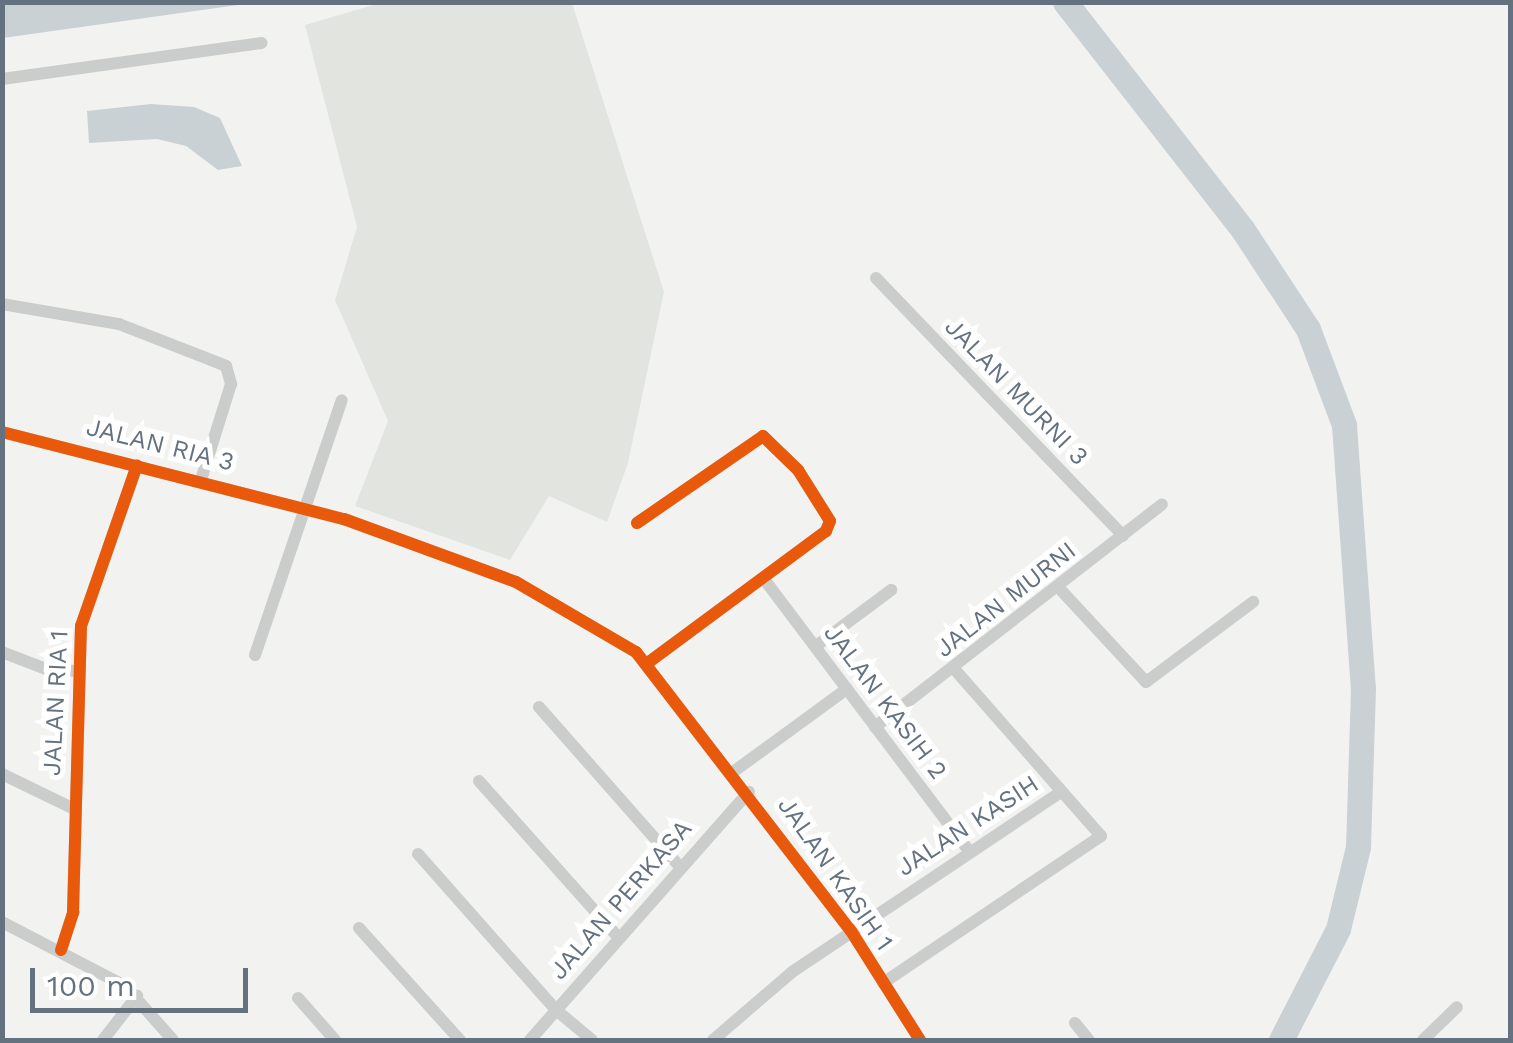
<!DOCTYPE html>
<html>
<head>
<meta charset="utf-8">
<style>
  body { margin:0 }
  #map { position:relative; width:1513px; height:1043px; overflow:hidden; background:#f2f3f1; font-family:"Work Sans",sans-serif }
  div>[style] { position:absolute }
  [style*='--x'] { left:calc(var(--x)*1px); top:calc(var(--y)*1px); width:calc(var(--w)*1px); rotate:calc(var(--a)*1deg) }
  .green>* { inset:0; background:#e2e5df }
  .water>* { inset:0; background:#cad1d4 }
  .river>* { height:25px; margin:-12.5px; padding:0 12.5px; transform-origin:12.5px; border-radius:12.5px; background:#cad1d4 }
  .street>* { height:12px; margin:-6px; padding:0 6px; transform-origin:6px; border-radius:6px; background:#cbcccc }
  .cycleway>* { height:12px; margin:-6px; padding:0 6px; transform-origin:6px; border-radius:6px; background:#e8590c }
  span { translate:-50% -50%; white-space:nowrap; text-align:center; line-height:1.15; -webkit-text-stroke:10px #fff; paint-order:stroke }
  .street-label { font-size:25px; color:#64717f }
  .frame { position:absolute; inset:0; border:5px solid #64717f; pointer-events:none }
  .scale { position:absolute; left:30px; top:968px; width:218px; height:45px; box-sizing:border-box; border:5px solid #64717f; border-top:0; padding-left:12px; font-size:30px; line-height:35px; white-space:nowrap; color:#64717f; -webkit-text-stroke:8px #fff; paint-order:stroke }
</style>
</head>
<body>
<div id="map">
  <div class="green">
    <i style="clip-path:polygon(380px 3px,572px 3px,664px 292px,628px 463px,607px 522px,549px 496px,510px 560px,355px 506px,388px 421px,335px 300px,357px 227px,305px 25px)"></i>
  </div>
  <div class="water">
    <i style="clip-path:polygon(3px 2px,251px 2px,252px 3px,3px 38px)"></i>
    <i style="clip-path:polygon(151px 104px,194px 107px,220px 118px,242px 166px,218px 170px,186px 146px,157px 139px,89px 143px,87px 111px)"></i>
  </div>
  <div class="river">
    <i style="--x:1065;--y:2;--w:289;--a:52"></i>
    <i style="--x:1243;--y:230;--w:118;--a:56.7"></i>
    <i style="--x:1308;--y:329;--w:103;--a:69.4"></i>
    <i style="--x:1344;--y:425;--w:264;--a:85.9"></i>
    <i style="--x:1363;--y:688;--w:159;--a:91.8"></i>
    <i style="--x:1358;--y:847;--w:84;--a:103.7"></i>
    <i style="--x:1338;--y:929;--w:125;--a:117.2"></i>
  </div>
  <div class="street">
    <i style="--x:2;--y:79;--w:262;--a:-7.9"></i>
    <i style="--x:876;--y:278;--w:357;--a:46.2"></i>
    <i style="--x:2;--y:304;--w:119;--a:9.7"></i>
    <i style="--x:119;--y:324;--w:115;--a:21.4"></i>
    <i style="--x:226;--y:366;--w:19;--a:74"></i>
    <i style="--x:231;--y:384;--w:101;--a:107.4"></i>
    <i style="--x:2;--y:432;--w:353;--a:14.3"></i>
    <i style="--x:344;--y:519;--w:183;--a:20.1"></i>
    <i style="--x:516;--y:582;--w:139;--a:30.3"></i>
    <i style="--x:636;--y:652;--w:352;--a:52.4"></i>
    <i style="--x:851;--y:931;--w:129;--a:57.7"></i>
    <i style="--x:637;--y:523;--w:153;--a:-34.6"></i>
    <i style="--x:763;--y:436;--w:49;--a:44.2"></i>
    <i style="--x:798;--y:470;--w:60;--a:57.9"></i>
    <i style="--x:830;--y:521;--w:11;--a:112"></i>
    <i style="--x:826;--y:531;--w:220;--a:143.5"></i>
    <i style="--x:764;--y:579;--w:342;--a:53"></i>
    <i style="--x:1059;--y:588;--w:128;--a:47.2"></i>
    <i style="--x:1146;--y:682;--w:134;--a:-36.8"></i>
    <i style="--x:816;--y:646;--w:94;--a:-36.7"></i>
    <i style="--x:2;--y:652;--w:47;--a:21.1"></i>
    <i style="--x:46;--y:669;--w:30;--a:4"></i>
    <i style="--x:255;--y:655;--w:269;--a:-71.2"></i>
    <i style="--x:539;--y:707;--w:212;--a:48.6"></i>
    <i style="--x:875;--y:727;--w:363;--a:-37.8"></i>
    <i style="--x:733;--y:772;--w:141;--a:-36.1"></i>
    <i style="--x:2;--y:774;--w:80;--a:25.9"></i>
    <i style="--x:479;--y:781;--w:208;--a:48.3"></i>
    <i style="--x:418;--y:854;--w:207;--a:48.5"></i>
    <i style="--x:555;--y:1009;--w:48;--a:40"></i>
    <i style="--x:2;--y:922;--w:139;--a:27.5"></i>
    <i style="--x:125;--y:986;--w:72;--a:48.4"></i>
    <i style="--x:359;--y:928;--w:151;--a:48"></i>
    <i style="--x:61;--y:950;--w:40;--a:-72"></i>
    <i style="--x:73;--y:912;--w:286;--a:-88.4"></i>
    <i style="--x:81;--y:626;--w:170;--a:-70.8"></i>
    <i style="--x:883;--y:983;--w:263;--a:-34"></i>
    <i style="--x:1101;--y:836;--w:221;--a:-131.3"></i>
    <i style="--x:298;--y:998;--w:56;--a:48.6"></i>
    <i style="--x:1075;--y:1023;--w:22;--a:51"></i>
    <i style="--x:103;--y:1040;--w:56;--a:-52.3"></i>
    <i style="--x:530;--y:1040;--w:331;--a:-48.6"></i>
    <i style="--x:713;--y:1040;--w:104;--a:-40.7"></i>
    <i style="--x:792;--y:972;--w:324;--a:-33.8"></i>
    <i style="--x:1423;--y:1040;--w:47;--a:-44.1"></i>
  </div>
  <div class="cycleway">
    <i style="--x:2;--y:432;--w:353;--a:14.3"></i>
    <i style="--x:344;--y:519;--w:183;--a:20.1"></i>
    <i style="--x:516;--y:582;--w:139;--a:30.3"></i>
    <i style="--x:636;--y:652;--w:352;--a:52.4"></i>
    <i style="--x:851;--y:931;--w:129;--a:57.7"></i>
    <i style="--x:637;--y:523;--w:153;--a:-34.6"></i>
    <i style="--x:763;--y:436;--w:49;--a:44.2"></i>
    <i style="--x:798;--y:470;--w:60;--a:57.9"></i>
    <i style="--x:830;--y:521;--w:11;--a:112"></i>
    <i style="--x:826;--y:531;--w:220;--a:143.5"></i>
    <i style="--x:61;--y:950;--w:40;--a:-72"></i>
    <i style="--x:73;--y:912;--w:286;--a:-88.4"></i>
    <i style="--x:81;--y:626;--w:170;--a:-70.8"></i>
  </div>
  <div class="street-label">
    <span style="left:1016px;top:392px;rotate:46deg">JALAN MURNI 3</span>
    <span style="left:160px;top:445px;rotate:14deg">JALAN RIA 3</span>
    <span style="left:1006px;top:600px;rotate:-38deg">JALAN MURNI</span>
    <span style="left:885px;top:702px;rotate:53deg">JALAN KASIH 2</span>
    <span style="left:56px;top:703px;rotate:-87deg">JALAN RIA 1</span>
    <span style="left:968px;top:826px;rotate:-33deg">JALAN KASIH</span>
    <span style="left:835px;top:874px;rotate:55deg">JALAN KASIH 1</span>
    <span style="left:621px;top:900px;rotate:-49deg">JALAN PERKASA</span>
  </div>
  <div class="frame"></div>
  <div class="scale">100 m</div>
</div>
</body>
</html>
